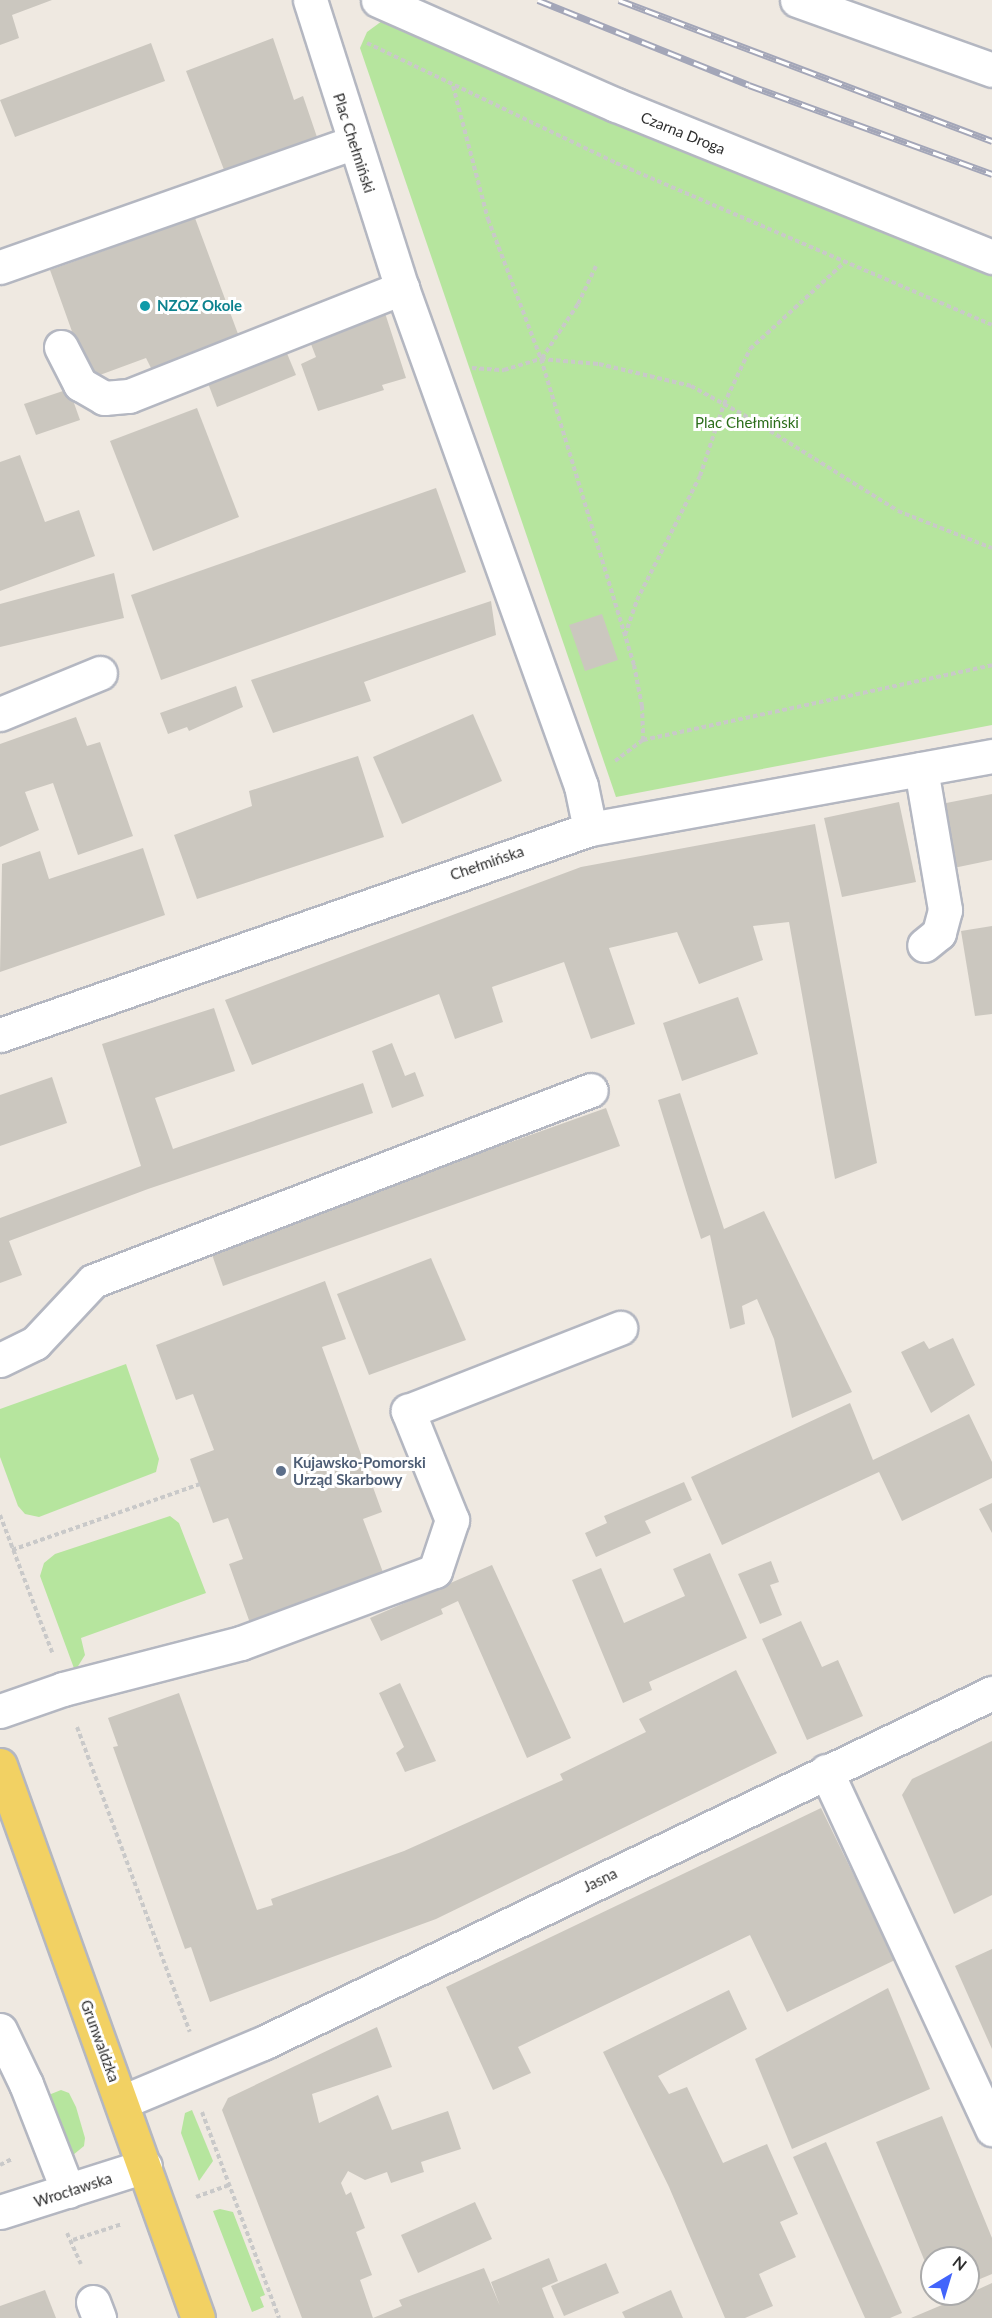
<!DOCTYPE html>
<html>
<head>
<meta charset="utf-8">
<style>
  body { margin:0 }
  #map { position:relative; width:992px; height:2318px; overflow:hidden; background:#efe9e1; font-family:Lato,sans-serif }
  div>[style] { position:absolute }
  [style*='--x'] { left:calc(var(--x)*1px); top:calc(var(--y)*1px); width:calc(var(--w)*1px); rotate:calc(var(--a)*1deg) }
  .green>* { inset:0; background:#b6e59e }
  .building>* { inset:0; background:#cbc7bf }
  .path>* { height:4px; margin-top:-2px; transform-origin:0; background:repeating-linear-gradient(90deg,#c9c9c9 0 4.5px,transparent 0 7.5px) }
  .roads { filter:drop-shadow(2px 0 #b4b7c1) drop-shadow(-2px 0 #b4b7c1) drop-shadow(0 2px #b4b7c1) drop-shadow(0 -2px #b4b7c1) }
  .minor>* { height:33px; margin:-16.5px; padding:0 16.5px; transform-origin:16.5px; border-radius:16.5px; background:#fff }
  .major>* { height:33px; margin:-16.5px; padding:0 16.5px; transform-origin:16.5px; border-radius:16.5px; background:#f2d163 }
  .rail>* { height:7px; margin-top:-3.5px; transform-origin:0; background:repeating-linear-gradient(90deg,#fff 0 14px,#a3a6b8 0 28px); box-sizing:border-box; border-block:2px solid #a3a6b8 }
  .dots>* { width:16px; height:16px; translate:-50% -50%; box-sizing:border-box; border:3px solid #fff; border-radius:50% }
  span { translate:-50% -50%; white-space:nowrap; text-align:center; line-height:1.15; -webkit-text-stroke:6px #fff; paint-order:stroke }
  .street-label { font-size:15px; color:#2e2e2e }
  .culture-label { font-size:15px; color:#0d838f; font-weight:700 }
  .left { translate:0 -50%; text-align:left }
  .park-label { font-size:15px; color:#2c6e1b }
  .service-label { font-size:15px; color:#4e5e75; font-weight:700 }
  .north { position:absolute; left:920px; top:2246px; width:60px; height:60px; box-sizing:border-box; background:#fff; border:2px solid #ababab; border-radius:50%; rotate:38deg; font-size:16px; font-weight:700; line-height:24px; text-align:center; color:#2e2e2e }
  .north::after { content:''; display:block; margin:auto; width:21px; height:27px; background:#4264fb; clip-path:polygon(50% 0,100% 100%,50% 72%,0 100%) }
</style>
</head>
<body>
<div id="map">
  <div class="green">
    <i style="clip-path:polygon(382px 21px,707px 143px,992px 257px,992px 725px,616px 797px,360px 48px,367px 32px)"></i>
    <i style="clip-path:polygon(126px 1364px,159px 1459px,156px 1472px,39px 1517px,25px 1514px,18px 1506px,0 1457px,0 1409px)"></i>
    <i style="clip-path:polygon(170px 1516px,179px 1523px,206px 1593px,81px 1638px,85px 1655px,75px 1671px,40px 1576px,44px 1563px,55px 1554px)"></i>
    <i style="clip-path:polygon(61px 2090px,69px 2093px,76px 2107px,85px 2138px,84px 2146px,73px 2155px,66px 2153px,46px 2096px)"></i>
    <i style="clip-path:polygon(192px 2110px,213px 2161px,199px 2181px,181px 2133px,185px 2113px)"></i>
    <i style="clip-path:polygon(220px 2209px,233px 2212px,265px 2295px,260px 2297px,264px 2307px,252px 2312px,213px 2211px)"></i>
  </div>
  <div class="building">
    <i style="clip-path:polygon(0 0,52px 0,12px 15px,19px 38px,0 45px)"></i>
    <i style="clip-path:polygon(273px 38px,294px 100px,303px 96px,318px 140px,236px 201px,186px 71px)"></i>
    <i style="clip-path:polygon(151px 43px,165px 81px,15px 137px,0 100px)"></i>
    <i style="clip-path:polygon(195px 218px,241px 342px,154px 374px,146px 358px,89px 379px,50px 270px)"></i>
    <i style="clip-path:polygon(385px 313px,406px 378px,382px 385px,384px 390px,318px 411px,301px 364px,316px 357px,309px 339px)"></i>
    <i style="clip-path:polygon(281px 339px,296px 375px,217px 407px,203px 370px)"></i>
    <i style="clip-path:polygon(69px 389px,80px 420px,36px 435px,24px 404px)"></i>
    <i style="clip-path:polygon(197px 408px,239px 517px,153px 551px,110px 441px)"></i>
    <i style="clip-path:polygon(20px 455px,45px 522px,79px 510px,95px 556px,0 591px,0 462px)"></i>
    <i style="clip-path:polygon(436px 488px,466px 572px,161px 680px,131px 595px)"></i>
    <i style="clip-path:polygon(114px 573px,124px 618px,0 647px,0 604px)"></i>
    <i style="clip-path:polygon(491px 601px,496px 635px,364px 682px,371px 701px,273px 733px,251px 680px)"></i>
    <i style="clip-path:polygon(602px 614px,618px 660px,585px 671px,569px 625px)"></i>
    <i style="clip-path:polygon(236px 686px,243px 707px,189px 731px,187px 727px,168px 734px,160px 713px)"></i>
    <i style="clip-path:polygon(473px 714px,502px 781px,402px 824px,373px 757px)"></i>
    <i style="clip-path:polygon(76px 717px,87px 746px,100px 742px,133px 836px,78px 855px,53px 783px,25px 792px,39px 830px,0 847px,0 744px)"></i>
    <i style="clip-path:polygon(358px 756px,384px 837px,197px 899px,174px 835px,252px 806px,249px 791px)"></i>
    <i style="clip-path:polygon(992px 794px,992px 860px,944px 870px,931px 806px)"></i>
    <i style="clip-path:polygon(899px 802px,916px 882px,842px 897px,824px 818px)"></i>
    <i style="clip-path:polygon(815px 824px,877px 1163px,835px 1179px,789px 922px,753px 926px,763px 960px,699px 984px,677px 932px,609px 948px,635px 1024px,591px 1039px,564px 962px,492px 987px,503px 1022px,455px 1039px,439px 994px,252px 1065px,225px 1000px,581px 867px)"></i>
    <i style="clip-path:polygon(143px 848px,165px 915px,0 972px,2px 864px,40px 851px,49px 879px)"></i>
    <i style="clip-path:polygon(992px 926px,992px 1014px,975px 1016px,961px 931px)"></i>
    <i style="clip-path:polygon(738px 997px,758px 1054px,682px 1081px,663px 1023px)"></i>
    <i style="clip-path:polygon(214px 1008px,235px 1071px,155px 1098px,173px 1149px,363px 1083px,373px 1113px,148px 1189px,9px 1241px,22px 1275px,0 1283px,0 1218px,141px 1166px,102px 1044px)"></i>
    <i style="clip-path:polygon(392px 1043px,405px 1076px,415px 1072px,424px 1096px,392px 1108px,372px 1051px)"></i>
    <i style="clip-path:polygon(52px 1077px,67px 1123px,0 1146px,0 1095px)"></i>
    <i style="clip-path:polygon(680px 1093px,724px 1229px,764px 1211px,852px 1392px,792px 1418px,774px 1339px,757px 1299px,742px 1306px,745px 1324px,730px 1329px,710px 1235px,701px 1239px,658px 1100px)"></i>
    <i style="clip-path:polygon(606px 1108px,620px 1146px,223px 1286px,210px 1249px)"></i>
    <i style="clip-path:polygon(431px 1258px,466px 1340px,369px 1375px,337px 1294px)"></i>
    <i style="clip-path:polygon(325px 1281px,346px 1339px,322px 1347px,382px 1512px,363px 1519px,384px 1575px,250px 1623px,229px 1564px,243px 1559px,228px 1518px,213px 1523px,190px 1459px,214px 1450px,193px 1394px,176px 1400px,156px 1345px)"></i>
    <i style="clip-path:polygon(953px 1338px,975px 1385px,931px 1413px,901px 1352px,924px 1341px,929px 1349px)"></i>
    <i style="clip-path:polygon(850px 1403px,873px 1460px,969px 1414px,992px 1462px,992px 1478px,902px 1521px,879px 1472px,722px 1545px,691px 1477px)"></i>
    <i style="clip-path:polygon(684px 1482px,692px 1500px,645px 1521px,651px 1533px,596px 1557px,585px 1533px,607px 1523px,604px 1516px)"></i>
    <i style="clip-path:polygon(992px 1503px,992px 1533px,979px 1509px)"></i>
    <i style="clip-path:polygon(710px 1553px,747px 1638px,649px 1682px,652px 1690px,623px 1703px,572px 1580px,601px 1568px,624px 1623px,685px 1596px,673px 1569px)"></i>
    <i style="clip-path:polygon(771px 1561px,779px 1582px,770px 1585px,782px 1615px,760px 1624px,738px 1574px)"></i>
    <i style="clip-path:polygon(492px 1565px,571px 1738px,527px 1758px,458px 1601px,441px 1609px,443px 1614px,381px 1641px,370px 1618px)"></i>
    <i style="clip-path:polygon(801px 1621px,822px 1667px,838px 1660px,863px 1716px,807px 1740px,762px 1639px)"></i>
    <i style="clip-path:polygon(736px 1670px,777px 1753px,436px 1919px,210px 2002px,191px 1947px,185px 1949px,113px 1747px,118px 1746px,108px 1718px,179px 1693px,257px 1910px,273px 1905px,271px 1899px,404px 1851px,563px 1780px,560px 1774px,646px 1732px,639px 1719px)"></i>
    <i style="clip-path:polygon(400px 1683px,436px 1761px,405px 1772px,396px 1753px,404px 1747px,379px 1693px)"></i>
    <i style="clip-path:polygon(992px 1741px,992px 1895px,954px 1914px,902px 1795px,912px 1779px)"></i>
    <i style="clip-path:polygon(821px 1808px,895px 1960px,787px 2012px,750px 1935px,518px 2047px,531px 2073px,493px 2090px,446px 1987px)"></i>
    <i style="clip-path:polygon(992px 1949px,992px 2049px,955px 1966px)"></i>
    <i style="clip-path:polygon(888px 1988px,930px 2089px,792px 2149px,755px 2059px)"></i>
    <i style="clip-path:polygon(729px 1990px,747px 2029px,658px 2076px,669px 2094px,687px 2087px,723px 2163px,767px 2144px,798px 2214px,780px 2222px,796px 2257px,759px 2274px,773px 2306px,745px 2318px,725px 2318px,669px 2187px,603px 2052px)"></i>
    <i style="clip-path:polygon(377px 2027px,392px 2067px,312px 2094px,319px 2123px,378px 2095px,392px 2130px,448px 2111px,461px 2149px,421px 2162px,424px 2172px,391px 2183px,387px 2172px,365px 2180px,348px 2171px,341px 2183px,346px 2195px,351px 2192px,365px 2228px,356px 2232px,372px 2275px,360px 2280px,373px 2318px,402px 2306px,399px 2300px,484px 2268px,500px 2306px,491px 2282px,549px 2258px,558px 2281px,542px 2288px,554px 2318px,302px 2318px,222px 2110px,228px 2098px)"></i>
    <i style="clip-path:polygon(942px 2116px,992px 2238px,992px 2274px,968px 2284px,968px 2258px,932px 2258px,932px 2279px,876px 2142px)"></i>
    <i style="clip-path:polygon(826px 2142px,902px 2313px,890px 2318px,865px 2318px,793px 2157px)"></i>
    <i style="clip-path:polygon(475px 2202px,492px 2239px,418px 2273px,401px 2235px)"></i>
    <i style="clip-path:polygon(606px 2263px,619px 2293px,564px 2316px,551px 2286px)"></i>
    <i style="clip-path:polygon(992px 2283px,992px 2318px,911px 2318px,968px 2294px)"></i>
    <i style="clip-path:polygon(45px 2290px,56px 2318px,0 2318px,0 2306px)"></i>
    <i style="clip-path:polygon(671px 2290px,683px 2318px,625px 2318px,622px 2312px)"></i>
  </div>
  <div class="path">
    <i style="--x:367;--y:43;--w:276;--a:25.7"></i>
    <i style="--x:616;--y:163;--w:409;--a:23.3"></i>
    <i style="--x:453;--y:86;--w:138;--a:75.3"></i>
    <i style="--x:488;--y:219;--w:150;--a:69.3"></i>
    <i style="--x:541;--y:359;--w:320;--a:73.1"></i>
    <i style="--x:634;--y:665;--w:42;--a:79"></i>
    <i style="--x:642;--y:706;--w:34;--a:88"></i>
    <i style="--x:542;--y:358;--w:65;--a:-56.3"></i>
    <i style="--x:578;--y:304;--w:42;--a:-64.7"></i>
    <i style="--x:472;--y:368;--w:32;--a:4"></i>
    <i style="--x:504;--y:370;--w:39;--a:-17"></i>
    <i style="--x:541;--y:359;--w:58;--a:4.9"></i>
    <i style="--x:599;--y:364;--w:95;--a:13.4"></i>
    <i style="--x:691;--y:386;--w:68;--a:28.8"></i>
    <i style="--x:751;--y:419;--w:173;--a:32"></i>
    <i style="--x:898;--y:511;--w:101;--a:21.5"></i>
    <i style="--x:625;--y:635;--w:37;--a:-71"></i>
    <i style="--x:637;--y:600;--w:139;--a:-63.1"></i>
    <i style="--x:700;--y:476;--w:76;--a:-71.6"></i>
    <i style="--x:724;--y:404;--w:61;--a:-64.7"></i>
    <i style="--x:750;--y:349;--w:129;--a:-42.5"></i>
    <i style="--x:615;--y:761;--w:35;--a:-37"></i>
    <i style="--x:643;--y:740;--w:357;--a:-12.1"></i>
    <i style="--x:0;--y:1515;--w:147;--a:69.2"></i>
    <i style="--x:12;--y:1550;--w:199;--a:-19.3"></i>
    <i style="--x:77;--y:1727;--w:325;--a:69.7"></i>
    <i style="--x:202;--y:2112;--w:220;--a:69.5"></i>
    <i style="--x:0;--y:2165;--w:13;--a:-27"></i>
    <i style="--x:196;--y:2197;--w:35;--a:-20"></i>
    <i style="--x:67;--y:2233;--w:34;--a:66"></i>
    <i style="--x:73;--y:2240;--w:52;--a:-18.1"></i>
  </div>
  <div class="roads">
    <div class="minor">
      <i style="--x:310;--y:0;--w:302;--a:72.3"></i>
      <i style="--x:402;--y:288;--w:529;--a:70.23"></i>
      <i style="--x:581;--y:786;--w:44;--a:78.2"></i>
      <i style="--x:378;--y:0;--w:260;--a:23.8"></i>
      <i style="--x:616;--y:105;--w:406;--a:22"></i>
      <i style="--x:797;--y:0;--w:207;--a:19.7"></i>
      <i style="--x:0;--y:267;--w:374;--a:-19.4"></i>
      <i style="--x:61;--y:347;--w:42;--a:62.8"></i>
      <i style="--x:80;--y:384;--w:28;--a:30"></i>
      <i style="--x:104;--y:398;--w:25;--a:-5"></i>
      <i style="--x:129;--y:396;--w:294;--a:-21.6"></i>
      <i style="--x:0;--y:714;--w:108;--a:-22.3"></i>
      <i style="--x:921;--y:769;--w:143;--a:80.3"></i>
      <i style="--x:945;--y:910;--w:24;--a:105"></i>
      <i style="--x:939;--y:933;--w:19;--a:141"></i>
      <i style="--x:0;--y:1035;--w:625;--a:-19.25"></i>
      <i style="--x:590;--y:829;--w:409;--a:-10.3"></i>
      <i style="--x:0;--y:1360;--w:39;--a:-26"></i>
      <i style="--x:35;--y:1343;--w:85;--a:-46.9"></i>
      <i style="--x:93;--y:1281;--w:533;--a:-20.98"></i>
      <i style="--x:0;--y:1711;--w:67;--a:-19.2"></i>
      <i style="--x:63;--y:1689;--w:184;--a:-14.5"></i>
      <i style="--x:241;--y:1643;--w:207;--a:-20.4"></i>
      <i style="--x:435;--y:1571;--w:54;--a:-71.6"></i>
      <i style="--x:452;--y:1520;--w:118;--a:-112"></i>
      <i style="--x:408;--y:1411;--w:228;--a:-21.4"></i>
      <i style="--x:826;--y:1771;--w:395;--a:65.1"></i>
      <i style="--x:0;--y:2030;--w:60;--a:64.3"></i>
      <i style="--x:26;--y:2084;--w:115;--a:68.6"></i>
      <i style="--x:122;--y:2102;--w:153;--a:-22.7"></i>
      <i style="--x:263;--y:2043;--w:809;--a:-25.65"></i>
      <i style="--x:0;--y:2212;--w:152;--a:-17.6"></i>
      <i style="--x:93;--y:2302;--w:17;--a:69"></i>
    </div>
    <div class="major">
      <i style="--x:0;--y:1765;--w:587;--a:70.3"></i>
    </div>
  </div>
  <div class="rail">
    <i style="--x:538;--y:0;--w:227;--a:21.9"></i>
    <i style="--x:749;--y:85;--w:259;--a:20.1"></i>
    <i style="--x:619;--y:0;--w:399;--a:20.7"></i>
  </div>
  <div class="dots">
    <i style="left:145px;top:306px;background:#0f9aa8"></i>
    <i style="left:281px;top:1471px;background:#5c6f8a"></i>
  </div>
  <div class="street-label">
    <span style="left:683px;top:133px;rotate:22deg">Czarna Droga</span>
    <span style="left:354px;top:143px;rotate:72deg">Plac Chełmiński</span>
    <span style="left:487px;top:863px;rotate:-19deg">Chełmińska</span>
    <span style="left:600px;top:1880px;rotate:-26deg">Jasna</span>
    <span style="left:100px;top:2041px;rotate:70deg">Grunwaldzka</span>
    <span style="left:73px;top:2190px;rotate:-18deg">Wrocławska</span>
  </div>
  <div class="culture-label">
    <span class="left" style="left:157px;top:306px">NZOZ Okole</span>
  </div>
  <div class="park-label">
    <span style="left:747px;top:423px">Plac Chełmiński</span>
  </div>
  <div class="service-label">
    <span class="left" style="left:293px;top:1471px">Kujawsko-Pomorski<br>Urząd Skarbowy</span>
  </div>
  <div class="north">N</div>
</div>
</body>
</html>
